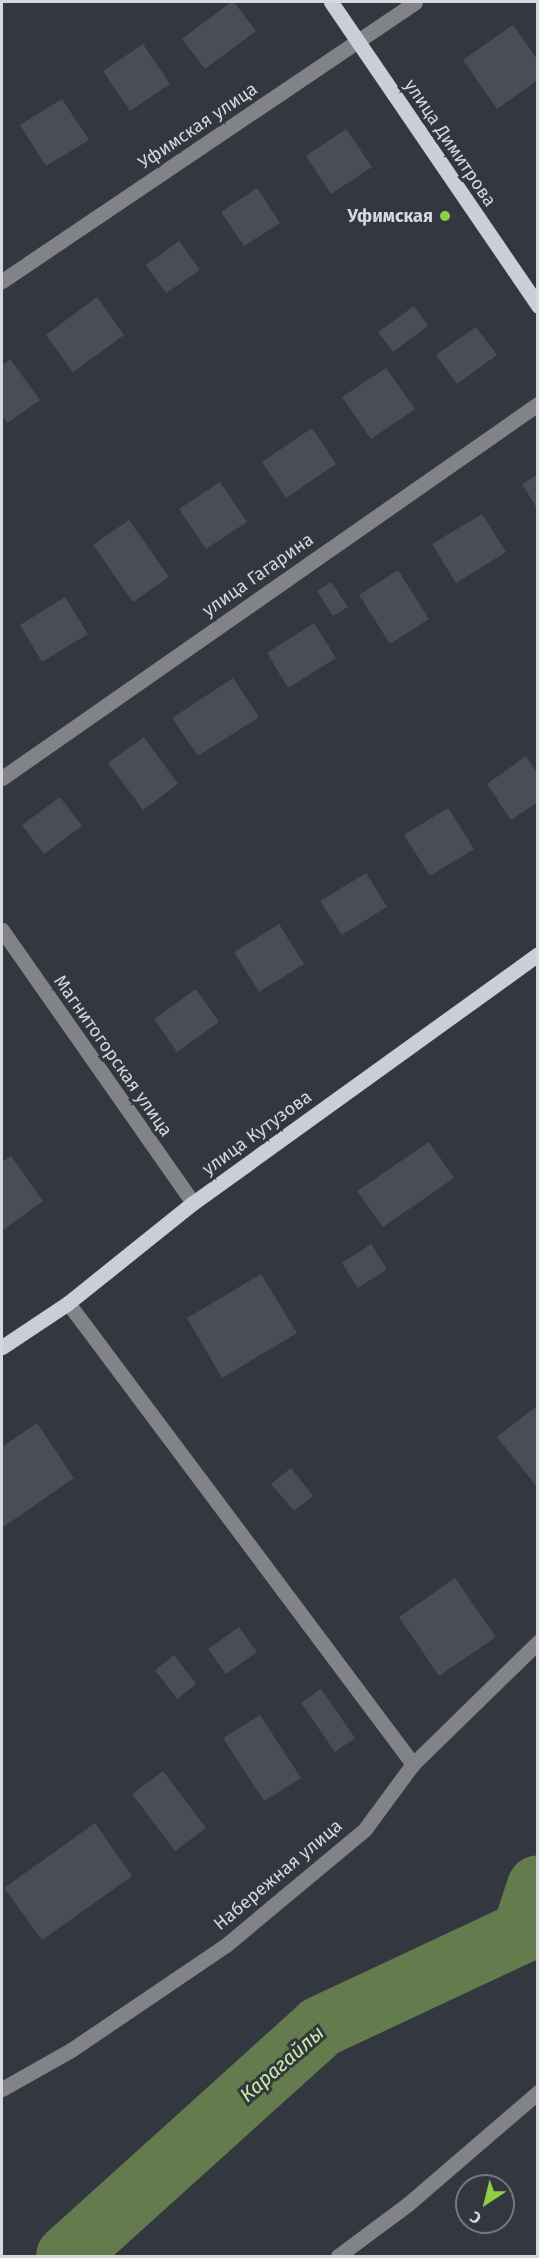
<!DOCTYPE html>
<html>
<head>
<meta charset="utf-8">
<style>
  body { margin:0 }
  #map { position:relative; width:539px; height:2258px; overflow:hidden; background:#33373f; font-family:"Fira Sans",sans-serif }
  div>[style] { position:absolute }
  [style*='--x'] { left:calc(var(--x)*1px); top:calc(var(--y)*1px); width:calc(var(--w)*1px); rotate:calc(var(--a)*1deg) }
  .river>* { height:62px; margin:-31px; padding:0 31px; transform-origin:31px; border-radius:31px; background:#637b4d }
  .building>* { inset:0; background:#494d55 }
  .minor>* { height:15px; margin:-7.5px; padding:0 7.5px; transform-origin:7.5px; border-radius:7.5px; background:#818387 }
  .major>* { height:15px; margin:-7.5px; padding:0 7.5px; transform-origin:7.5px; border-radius:7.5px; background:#caced6 }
  .dots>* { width:16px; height:16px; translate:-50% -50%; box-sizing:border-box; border:3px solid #33373f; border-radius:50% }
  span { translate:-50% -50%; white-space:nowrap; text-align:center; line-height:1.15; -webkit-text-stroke:6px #33373f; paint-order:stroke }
  .street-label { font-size:18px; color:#d6d8dd }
  .poi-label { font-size:18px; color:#d6d8dd; font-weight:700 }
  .right { translate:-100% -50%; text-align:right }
  .water-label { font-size:20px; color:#c8eea6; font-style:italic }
  .frame { position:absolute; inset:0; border:3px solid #d6d8dd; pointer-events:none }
  .north { position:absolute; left:455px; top:2174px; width:60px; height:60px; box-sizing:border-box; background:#33373f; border:2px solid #74777e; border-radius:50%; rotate:215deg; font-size:16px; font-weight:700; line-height:24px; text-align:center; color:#d6d8dd }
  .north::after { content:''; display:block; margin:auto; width:21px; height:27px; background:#8dce44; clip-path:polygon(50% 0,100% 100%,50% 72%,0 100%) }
</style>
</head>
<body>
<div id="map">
  <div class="river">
    <i style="--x:67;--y:2256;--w:341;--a:-42.1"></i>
    <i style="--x:320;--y:2027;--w:224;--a:-25.1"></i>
    <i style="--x:523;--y:1932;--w:48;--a:-71.9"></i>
  </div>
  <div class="building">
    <i style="clip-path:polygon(231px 2px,234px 2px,256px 31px,205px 69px,182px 39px)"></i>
    <i style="clip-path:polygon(513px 25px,538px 60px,538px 80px,497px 109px,463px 60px)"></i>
    <i style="clip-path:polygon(143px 44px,170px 84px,130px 111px,103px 71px)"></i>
    <i style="clip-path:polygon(62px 99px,89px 140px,46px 166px,20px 125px)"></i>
    <i style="clip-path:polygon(346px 129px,372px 167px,331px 194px,306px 156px)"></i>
    <i style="clip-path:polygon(257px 188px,280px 223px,244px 246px,221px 212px)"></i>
    <i style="clip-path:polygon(179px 241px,200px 270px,166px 293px,146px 265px)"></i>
    <i style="clip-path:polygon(97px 297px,124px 335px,73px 372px,46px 335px)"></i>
    <i style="clip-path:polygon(414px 306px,428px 326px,393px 352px,378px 332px)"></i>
    <i style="clip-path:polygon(476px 327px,497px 355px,457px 384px,436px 355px)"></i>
    <i style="clip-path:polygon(10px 359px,40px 400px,7px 423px,2px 416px,2px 366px)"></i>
    <i style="clip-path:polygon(386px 368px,415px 409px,371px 439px,342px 397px)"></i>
    <i style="clip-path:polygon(312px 428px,336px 464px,286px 498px,262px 462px)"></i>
    <i style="clip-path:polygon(538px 474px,538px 510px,522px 484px)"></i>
    <i style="clip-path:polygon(220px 482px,247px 522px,206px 549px,179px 509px)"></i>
    <i style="clip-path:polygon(482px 514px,506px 552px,456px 583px,432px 544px)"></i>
    <i style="clip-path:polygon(129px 520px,169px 577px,133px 602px,93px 545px)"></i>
    <i style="clip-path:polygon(398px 570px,429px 619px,390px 644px,359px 595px)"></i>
    <i style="clip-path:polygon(331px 582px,348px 607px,333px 616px,317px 591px)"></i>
    <i style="clip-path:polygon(65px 597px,88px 634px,42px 662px,20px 625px)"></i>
    <i style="clip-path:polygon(314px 623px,336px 658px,288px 688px,267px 653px)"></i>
    <i style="clip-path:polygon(233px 678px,259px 717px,198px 756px,172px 718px)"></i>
    <i style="clip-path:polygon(144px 737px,178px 784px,143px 810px,108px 763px)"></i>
    <i style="clip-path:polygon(526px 756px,538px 774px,538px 802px,511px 820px,487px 784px)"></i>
    <i style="clip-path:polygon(60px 797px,82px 826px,44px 854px,22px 825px)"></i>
    <i style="clip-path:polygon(448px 808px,474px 849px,430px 876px,404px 835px)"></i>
    <i style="clip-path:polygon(366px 873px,387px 907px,342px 935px,320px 901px)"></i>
    <i style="clip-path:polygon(279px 924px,304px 964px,259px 992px,234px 952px)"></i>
    <i style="clip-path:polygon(196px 989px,219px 1022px,177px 1052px,154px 1019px)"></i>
    <i style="clip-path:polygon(429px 1142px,454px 1178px,383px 1227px,357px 1191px)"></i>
    <i style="clip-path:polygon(11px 1156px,43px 1201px,2px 1231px,2px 1162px)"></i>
    <i style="clip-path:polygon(371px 1244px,387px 1269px,358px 1288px,342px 1263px)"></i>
    <i style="clip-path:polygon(261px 1274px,297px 1333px,222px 1378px,187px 1318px)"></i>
    <i style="clip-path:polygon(538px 1405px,538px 1488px,497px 1437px)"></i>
    <i style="clip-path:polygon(37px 1423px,74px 1478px,2px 1528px,2px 1447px)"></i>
    <i style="clip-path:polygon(291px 1468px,313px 1496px,294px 1511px,271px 1484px)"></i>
    <i style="clip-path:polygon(455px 1578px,496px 1637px,439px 1676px,399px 1617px)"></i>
    <i style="clip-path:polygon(239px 1627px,257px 1652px,226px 1674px,208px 1649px)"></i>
    <i style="clip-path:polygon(174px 1655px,196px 1684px,177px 1699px,155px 1670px)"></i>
    <i style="clip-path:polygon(321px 1689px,355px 1738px,335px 1752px,301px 1703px)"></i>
    <i style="clip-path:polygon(260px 1715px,301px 1778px,264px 1801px,223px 1738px)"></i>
    <i style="clip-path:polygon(163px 1771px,206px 1828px,175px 1851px,132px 1794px)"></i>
    <i style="clip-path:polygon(95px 1823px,132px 1876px,42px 1940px,4px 1888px)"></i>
  </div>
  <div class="minor">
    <i style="--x:2;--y:281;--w:498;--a:-34"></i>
    <i style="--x:2;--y:778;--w:654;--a:-34.91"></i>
    <i style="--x:2;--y:930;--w:333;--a:55"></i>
    <i style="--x:68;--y:1303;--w:576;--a:53.19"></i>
    <i style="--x:2;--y:2089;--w:79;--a:-29.5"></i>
    <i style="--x:71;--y:2050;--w:187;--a:-34.1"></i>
    <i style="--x:226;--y:1945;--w:181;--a:-39.8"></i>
    <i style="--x:365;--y:1829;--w:81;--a:-53.6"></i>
    <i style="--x:413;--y:1764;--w:175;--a:-44.3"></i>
    <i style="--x:338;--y:2256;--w:87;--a:-36.6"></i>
    <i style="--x:408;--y:2204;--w:172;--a:-40.7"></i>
  </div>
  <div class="major">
    <i style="--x:331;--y:2;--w:368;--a:55.7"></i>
    <i style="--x:2;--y:1347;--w:79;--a:-33.7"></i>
    <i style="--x:68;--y:1303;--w:160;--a:-38.7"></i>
    <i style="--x:193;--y:1203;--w:425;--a:-35.8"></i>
  </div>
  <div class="dots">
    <i style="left:445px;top:216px;background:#8dce44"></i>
  </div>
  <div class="street-label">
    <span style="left:198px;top:126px;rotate:-34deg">Уфимская улица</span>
    <span style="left:450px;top:143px;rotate:56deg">улица Димитрова</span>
    <span style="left:258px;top:575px;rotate:-35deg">улица Гагарина</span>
    <span style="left:113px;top:1056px;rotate:55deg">Магнитогорская улица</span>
    <span style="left:257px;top:1133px;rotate:-36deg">улица Кутузова</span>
    <span style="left:278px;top:1875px;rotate:-40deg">Набережная улица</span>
  </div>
  <div class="poi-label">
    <span class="right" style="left:433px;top:216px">Уфимская</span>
  </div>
  <div class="water-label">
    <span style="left:282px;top:2064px;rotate:-41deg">Карагайлы</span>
  </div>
  <div class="frame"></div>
  <div class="north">С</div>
</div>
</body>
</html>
